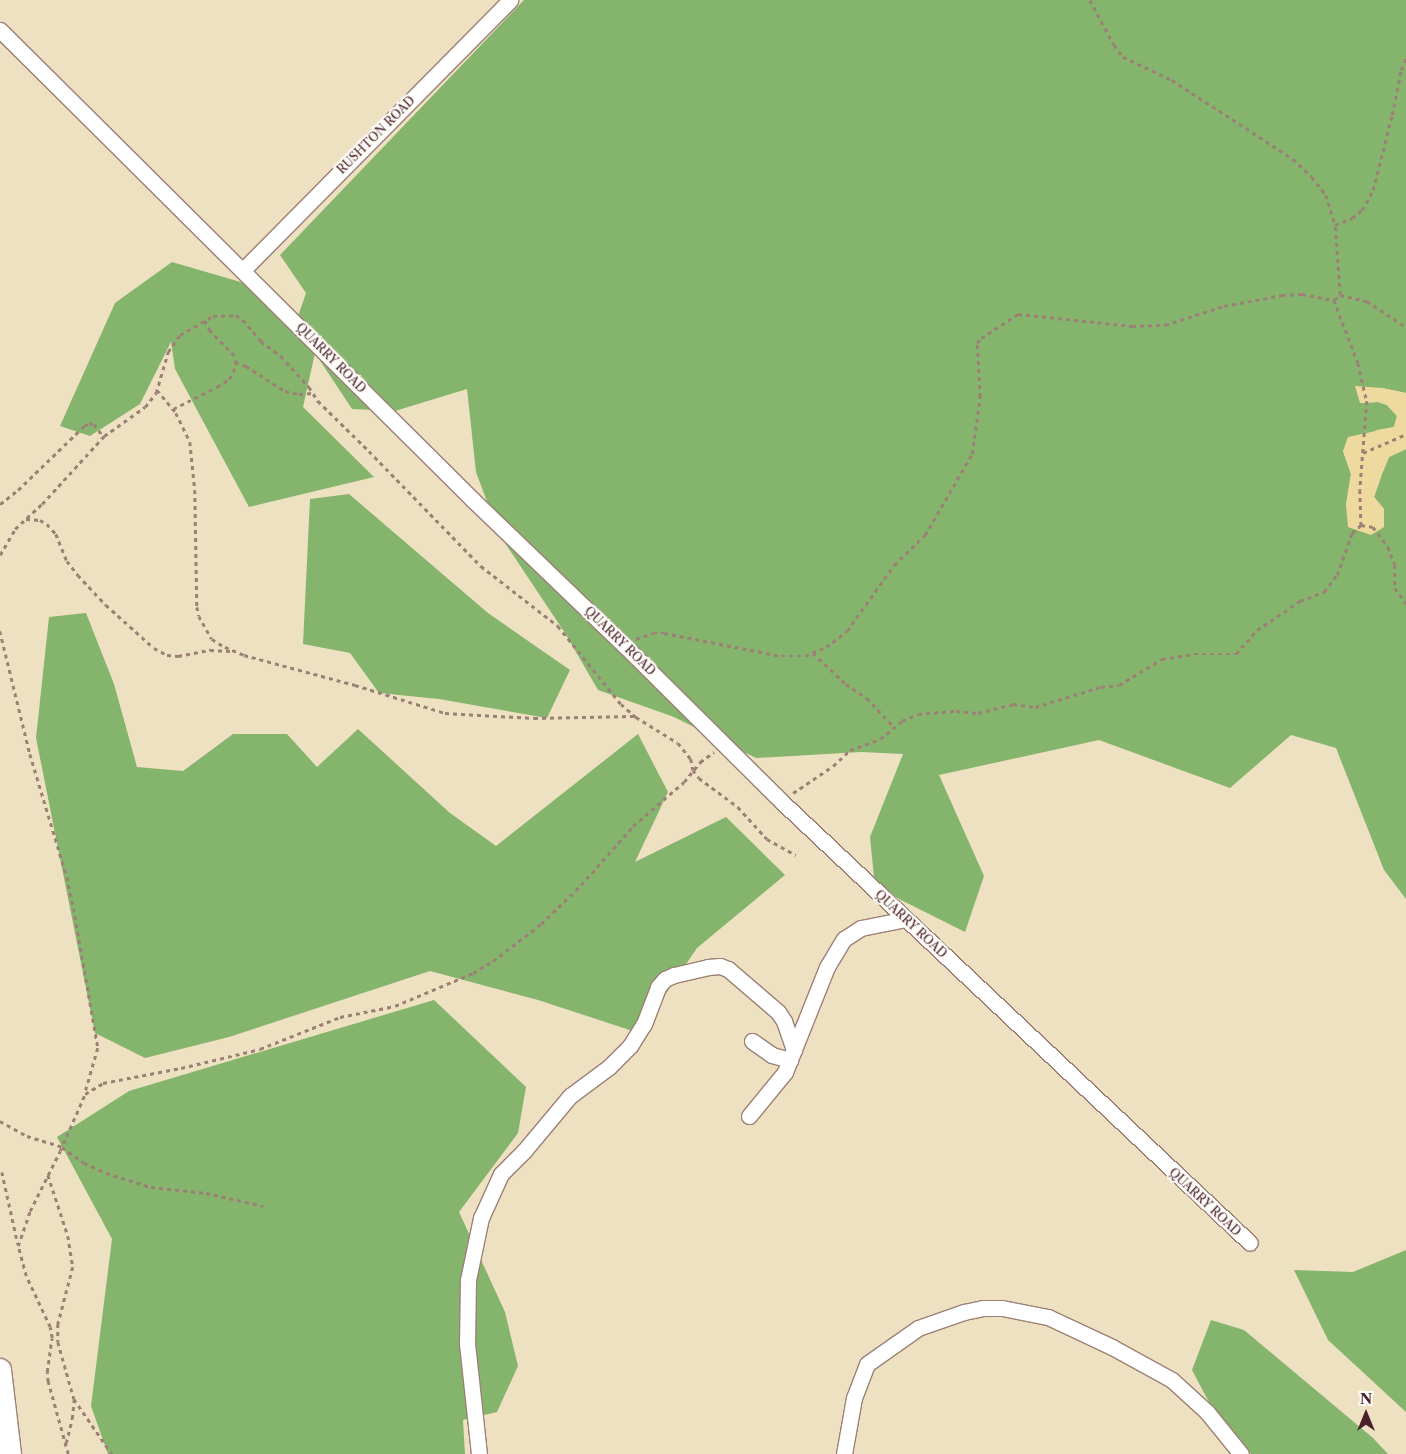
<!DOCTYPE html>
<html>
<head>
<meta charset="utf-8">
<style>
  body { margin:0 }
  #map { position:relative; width:1406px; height:1454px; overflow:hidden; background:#eee1c2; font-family:"Libre Caslon Text",serif }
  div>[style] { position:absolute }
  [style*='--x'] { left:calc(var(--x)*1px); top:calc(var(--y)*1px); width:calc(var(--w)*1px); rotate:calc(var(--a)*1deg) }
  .forest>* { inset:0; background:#85b46d }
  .sand>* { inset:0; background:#eeda9e }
  .path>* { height:2.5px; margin-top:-1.25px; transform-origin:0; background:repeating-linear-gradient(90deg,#9c8076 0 4px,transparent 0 8px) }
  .roads { filter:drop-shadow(1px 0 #9c8076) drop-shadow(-1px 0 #9c8076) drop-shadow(0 1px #9c8076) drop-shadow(0 -1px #9c8076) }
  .minor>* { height:15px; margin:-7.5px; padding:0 7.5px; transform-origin:7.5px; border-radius:7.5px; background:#fff }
  .highway>* { height:22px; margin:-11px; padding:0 11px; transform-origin:11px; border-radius:11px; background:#fff }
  span { translate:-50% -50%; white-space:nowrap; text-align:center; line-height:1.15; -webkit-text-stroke:4.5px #fdfcf7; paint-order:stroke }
  .street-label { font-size:12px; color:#4a1f2b }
  .north { position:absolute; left:1341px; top:1389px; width:50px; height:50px; -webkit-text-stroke:4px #fdfcf7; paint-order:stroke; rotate:0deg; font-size:14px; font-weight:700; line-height:20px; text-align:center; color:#4a1f2b }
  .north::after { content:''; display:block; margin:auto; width:18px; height:22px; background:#4a1f2b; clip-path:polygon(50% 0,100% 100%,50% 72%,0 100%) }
</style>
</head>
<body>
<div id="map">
  <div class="forest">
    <i style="clip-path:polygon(524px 0,1406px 0,1406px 393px,1382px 388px,1360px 403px,1378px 402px,1387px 405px,1397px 416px,1394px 427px,1377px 430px,1343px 451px,1351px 474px,1346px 505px,1384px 509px,1374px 497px,1382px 474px,1389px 457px,1406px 449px,1406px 899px,1384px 870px,1336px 748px,1291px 735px,1230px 788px,1099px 740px,939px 775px,984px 876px,965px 932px,875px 887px,870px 837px,903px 754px,861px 752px,756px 758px,674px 717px,598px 690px,565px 633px,499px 534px,476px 472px,467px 389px,395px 411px,352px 409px,315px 353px,303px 407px,374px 477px,249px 507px,175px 369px,171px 342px,140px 404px,90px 436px,60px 426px,115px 303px,172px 262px,258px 287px,294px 328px,306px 293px,280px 255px)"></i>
    <i style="clip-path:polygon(349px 494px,488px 613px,570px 670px,547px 718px,439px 699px,379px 693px,350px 653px,303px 644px,310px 499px)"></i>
    <i style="clip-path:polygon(86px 613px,114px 684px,137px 767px,183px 771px,233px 734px,287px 734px,317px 767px,358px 729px,450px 813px,496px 846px,638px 734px,668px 792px,635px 862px,726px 817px,785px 875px,697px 948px,639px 1033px,538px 1000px,430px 971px,229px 1037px,145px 1058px,95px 1033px,36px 738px,49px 617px)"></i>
    <i style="clip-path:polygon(434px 1000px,526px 1087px,518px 1133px,459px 1212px,505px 1312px,518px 1366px,497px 1412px,463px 1420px,465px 1454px,108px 1454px,91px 1406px,112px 1239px,57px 1137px,129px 1091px)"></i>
    <i style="clip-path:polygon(1406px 1250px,1406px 1412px,1328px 1340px,1294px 1270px,1353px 1272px)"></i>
    <i style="clip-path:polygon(1211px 1320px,1244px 1330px,1373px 1438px,1388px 1454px,1251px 1454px,1222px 1427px,1192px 1370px)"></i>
  </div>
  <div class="sand">
    <i style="clip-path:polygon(1355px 386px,1382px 388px,1406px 393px,1406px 449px,1389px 457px,1382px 474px,1374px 497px,1384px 509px,1384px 527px,1371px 535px,1348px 527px,1346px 505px,1351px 474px,1343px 451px,1348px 437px,1394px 427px,1397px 416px,1387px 405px,1378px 402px,1360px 403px)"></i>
  </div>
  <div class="path">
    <i style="--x:1090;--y:0;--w:51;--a:61.9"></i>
    <i style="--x:1114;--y:45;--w:15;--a:53"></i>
    <i style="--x:1123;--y:57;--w:54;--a:25.1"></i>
    <i style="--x:1172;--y:80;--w:145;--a:33.1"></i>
    <i style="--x:1293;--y:159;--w:26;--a:43"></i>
    <i style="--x:1312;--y:177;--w:23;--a:52"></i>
    <i style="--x:1326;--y:195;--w:31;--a:73"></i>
    <i style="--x:1340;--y:295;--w:28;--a:13"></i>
    <i style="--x:1367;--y:301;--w:47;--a:33.7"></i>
    <i style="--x:1334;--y:300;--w:67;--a:69.1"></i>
    <i style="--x:1358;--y:363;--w:39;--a:77"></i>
    <i style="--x:1367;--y:401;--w:89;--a:94.5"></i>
    <i style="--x:1360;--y:490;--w:35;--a:88"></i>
    <i style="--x:235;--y:362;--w:12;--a:20"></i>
    <i style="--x:246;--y:366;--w:46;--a:32.7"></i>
    <i style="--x:285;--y:391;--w:14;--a:12"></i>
    <i style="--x:299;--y:394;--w:13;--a:-4"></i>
    <i style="--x:157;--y:390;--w:30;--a:50"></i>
    <i style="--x:176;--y:413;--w:32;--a:64"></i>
    <i style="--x:190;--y:442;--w:48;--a:84.1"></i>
    <i style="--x:195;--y:490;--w:117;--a:89"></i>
    <i style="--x:197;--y:607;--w:9;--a:77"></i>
    <i style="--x:199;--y:616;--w:26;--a:61"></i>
    <i style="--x:212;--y:639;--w:15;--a:32"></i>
    <i style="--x:225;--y:647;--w:21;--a:23"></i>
    <i style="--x:244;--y:655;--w:115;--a:15.1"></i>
    <i style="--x:355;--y:685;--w:94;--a:17.3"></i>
    <i style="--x:445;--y:713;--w:89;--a:3.2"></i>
    <i style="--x:534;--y:718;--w:99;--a:-1.2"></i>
    <i style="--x:173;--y:409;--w:49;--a:-26.6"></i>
    <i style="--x:217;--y:387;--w:14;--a:-34"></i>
    <i style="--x:229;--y:379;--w:8;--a:-60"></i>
    <i style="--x:233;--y:372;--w:9;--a:-69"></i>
    <i style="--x:236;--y:364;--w:8;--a:-104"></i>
    <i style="--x:234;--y:356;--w:35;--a:-134"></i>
    <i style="--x:210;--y:331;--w:13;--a:-119"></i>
    <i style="--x:1363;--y:453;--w:47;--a:-23.8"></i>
    <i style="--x:0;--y:504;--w:23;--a:-38"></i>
    <i style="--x:18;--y:490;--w:92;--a:-44.1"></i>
    <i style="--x:84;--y:426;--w:6;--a:-31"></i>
    <i style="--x:89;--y:423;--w:5;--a:11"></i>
    <i style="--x:94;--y:424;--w:15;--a:53"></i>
    <i style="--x:26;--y:519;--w:14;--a:4"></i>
    <i style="--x:40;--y:520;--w:8;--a:30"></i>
    <i style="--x:47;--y:524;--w:13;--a:48"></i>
    <i style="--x:56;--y:534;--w:29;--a:68"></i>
    <i style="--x:67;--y:561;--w:18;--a:52"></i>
    <i style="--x:78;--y:575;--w:41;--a:47"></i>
    <i style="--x:106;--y:605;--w:64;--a:41.9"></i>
    <i style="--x:154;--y:648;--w:15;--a:28"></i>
    <i style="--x:167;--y:655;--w:11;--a:5"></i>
    <i style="--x:178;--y:656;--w:33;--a:-11"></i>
    <i style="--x:210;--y:650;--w:20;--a:3"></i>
    <i style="--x:0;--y:555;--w:30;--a:-60"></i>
    <i style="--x:15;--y:529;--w:37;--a:-43"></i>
    <i style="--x:42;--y:504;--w:92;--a:-47.6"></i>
    <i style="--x:104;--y:436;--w:50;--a:-35.3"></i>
    <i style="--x:145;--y:407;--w:18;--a:-52"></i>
    <i style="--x:156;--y:393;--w:43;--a:-73.7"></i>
    <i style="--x:168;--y:352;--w:21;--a:-55"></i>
    <i style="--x:180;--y:335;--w:38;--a:-30"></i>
    <i style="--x:213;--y:316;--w:23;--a:-2"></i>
    <i style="--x:236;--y:315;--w:9;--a:36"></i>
    <i style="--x:243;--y:320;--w:28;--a:49"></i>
    <i style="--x:261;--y:341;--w:25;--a:37"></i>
    <i style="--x:281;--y:356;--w:42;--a:47.9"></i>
    <i style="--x:309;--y:387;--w:17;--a:57"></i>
    <i style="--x:318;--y:401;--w:71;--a:44.4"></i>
    <i style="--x:369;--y:451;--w:161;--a:45.8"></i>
    <i style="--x:481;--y:566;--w:98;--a:37.9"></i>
    <i style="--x:558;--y:626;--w:100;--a:51.1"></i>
    <i style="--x:621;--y:704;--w:20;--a:41"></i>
    <i style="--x:636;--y:717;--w:49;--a:31.8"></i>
    <i style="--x:678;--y:743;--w:21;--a:51"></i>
    <i style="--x:691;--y:759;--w:11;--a:80"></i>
    <i style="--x:693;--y:770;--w:10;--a:53"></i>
    <i style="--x:699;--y:778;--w:49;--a:36.6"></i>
    <i style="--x:738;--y:807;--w:43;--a:47.8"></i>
    <i style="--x:767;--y:839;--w:33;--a:29"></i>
    <i style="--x:0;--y:631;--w:127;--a:76.3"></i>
    <i style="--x:30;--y:754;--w:128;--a:73.3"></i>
    <i style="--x:67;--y:877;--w:40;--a:78"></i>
    <i style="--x:75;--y:916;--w:134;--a:80.1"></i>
    <i style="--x:98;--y:1048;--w:47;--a:106.1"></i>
    <i style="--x:636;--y:639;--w:18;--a:-19"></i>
    <i style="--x:653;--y:633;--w:11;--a:0"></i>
    <i style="--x:664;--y:633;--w:119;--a:11.1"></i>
    <i style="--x:781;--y:656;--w:24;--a:0"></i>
    <i style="--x:805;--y:656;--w:23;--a:-23"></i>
    <i style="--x:826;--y:647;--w:26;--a:-37"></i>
    <i style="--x:847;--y:631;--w:81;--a:-54.5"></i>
    <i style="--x:894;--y:565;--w:43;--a:-44.1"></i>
    <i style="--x:925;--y:535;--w:94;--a:-59.9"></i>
    <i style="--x:972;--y:454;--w:58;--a:-82"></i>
    <i style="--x:980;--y:397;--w:54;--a:-93.2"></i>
    <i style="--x:977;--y:343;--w:6;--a:-51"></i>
    <i style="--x:981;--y:338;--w:44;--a:-33"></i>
    <i style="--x:1018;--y:314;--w:115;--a:6"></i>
    <i style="--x:1132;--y:326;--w:33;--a:-2"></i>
    <i style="--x:1165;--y:325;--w:62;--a:-17.9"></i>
    <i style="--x:1224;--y:306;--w:59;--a:-10.7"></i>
    <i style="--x:1282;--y:295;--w:20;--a:-3"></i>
    <i style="--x:1302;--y:294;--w:33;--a:11"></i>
    <i style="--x:1334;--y:300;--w:8;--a:-40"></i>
    <i style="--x:1340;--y:295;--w:70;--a:-94.1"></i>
    <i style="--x:1335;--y:225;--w:18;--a:-22"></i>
    <i style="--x:1352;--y:218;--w:13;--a:-39"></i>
    <i style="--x:1362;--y:210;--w:23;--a:-61"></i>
    <i style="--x:1373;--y:190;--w:77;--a:-75.8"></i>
    <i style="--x:1392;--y:115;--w:46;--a:-78.7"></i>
    <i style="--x:1401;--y:70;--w:12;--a:-66"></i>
    <i style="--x:813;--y:653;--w:45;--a:43.2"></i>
    <i style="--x:846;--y:684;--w:25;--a:34"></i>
    <i style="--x:867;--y:698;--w:40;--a:47"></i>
    <i style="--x:793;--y:793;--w:48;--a:-34"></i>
    <i style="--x:833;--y:766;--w:23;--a:-43"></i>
    <i style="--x:850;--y:750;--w:32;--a:-20"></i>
    <i style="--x:880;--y:739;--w:28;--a:-39"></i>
    <i style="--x:902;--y:721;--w:17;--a:-24"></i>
    <i style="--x:918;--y:714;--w:38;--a:-5"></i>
    <i style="--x:956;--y:711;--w:22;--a:5"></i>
    <i style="--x:978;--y:713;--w:36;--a:-14"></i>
    <i style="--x:1013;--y:704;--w:22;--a:8"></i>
    <i style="--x:1035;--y:707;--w:69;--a:-16.9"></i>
    <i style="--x:1101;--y:687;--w:18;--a:-6"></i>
    <i style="--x:1119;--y:685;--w:50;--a:-31.2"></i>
    <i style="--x:1162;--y:659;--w:32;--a:-9"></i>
    <i style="--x:1194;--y:654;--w:42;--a:0"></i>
    <i style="--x:1236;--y:654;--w:32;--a:-49"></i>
    <i style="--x:1257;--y:630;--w:52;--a:-34"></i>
    <i style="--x:1300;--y:601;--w:26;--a:-21"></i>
    <i style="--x:1324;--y:592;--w:21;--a:-53"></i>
    <i style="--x:1337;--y:575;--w:45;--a:-70.3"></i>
    <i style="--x:1352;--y:533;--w:12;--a:-42"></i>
    <i style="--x:1361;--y:525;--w:12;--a:9"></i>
    <i style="--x:1373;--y:527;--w:25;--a:53"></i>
    <i style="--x:1388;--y:547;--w:19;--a:69"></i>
    <i style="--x:1395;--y:565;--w:23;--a:90"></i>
    <i style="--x:1395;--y:588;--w:19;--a:55"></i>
    <i style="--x:0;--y:1121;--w:31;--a:29"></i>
    <i style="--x:27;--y:1136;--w:37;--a:17"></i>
    <i style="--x:62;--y:1147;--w:27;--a:36"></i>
    <i style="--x:84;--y:1163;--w:24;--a:24"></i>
    <i style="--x:106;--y:1173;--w:47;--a:17.3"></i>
    <i style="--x:151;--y:1187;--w:55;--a:6.2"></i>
    <i style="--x:206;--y:1193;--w:59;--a:12.6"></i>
    <i style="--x:2;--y:1172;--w:74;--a:77.5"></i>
    <i style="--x:48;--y:1175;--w:64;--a:71.8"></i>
    <i style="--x:68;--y:1236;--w:31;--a:81"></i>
    <i style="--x:73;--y:1267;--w:59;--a:104.7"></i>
    <i style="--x:58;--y:1324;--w:18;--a:90"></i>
    <i style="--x:58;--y:1342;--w:59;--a:74.3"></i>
    <i style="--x:74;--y:1399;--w:67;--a:55.4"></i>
    <i style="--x:66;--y:1443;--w:25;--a:-76"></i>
    <i style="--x:72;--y:1419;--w:20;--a:-84"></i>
    <i style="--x:68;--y:1454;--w:75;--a:-105.5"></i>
    <i style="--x:48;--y:1382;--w:10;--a:-96"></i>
    <i style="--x:47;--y:1372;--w:34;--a:-82"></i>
    <i style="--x:52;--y:1338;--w:11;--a:-100"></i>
    <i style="--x:50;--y:1327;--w:56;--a:-115.2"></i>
    <i style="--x:26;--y:1276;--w:31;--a:-105"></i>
    <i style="--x:18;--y:1246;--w:37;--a:-71"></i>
    <i style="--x:30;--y:1211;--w:67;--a:-63.4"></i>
    <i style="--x:60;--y:1151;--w:62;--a:-66.3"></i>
    <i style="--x:85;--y:1094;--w:21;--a:-31"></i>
    <i style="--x:103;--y:1083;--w:79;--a:-10.9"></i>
    <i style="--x:181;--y:1068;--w:81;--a:-13.5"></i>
    <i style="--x:260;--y:1049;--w:86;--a:-21.8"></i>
    <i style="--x:340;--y:1017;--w:56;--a:-11.3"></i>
    <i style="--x:395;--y:1006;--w:85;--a:-22.9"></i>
    <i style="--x:473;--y:973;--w:23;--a:-31"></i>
    <i style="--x:493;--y:961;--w:61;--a:-37.6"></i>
    <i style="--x:541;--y:924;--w:56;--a:-44.3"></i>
    <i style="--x:581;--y:885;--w:79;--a:-48.6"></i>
    <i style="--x:633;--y:826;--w:67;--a:-40.8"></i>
    <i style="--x:684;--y:782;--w:26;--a:-51"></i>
    <i style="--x:700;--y:762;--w:17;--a:-36"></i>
  </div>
  <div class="roads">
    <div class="minor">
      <i style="--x:0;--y:30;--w:667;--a:44.82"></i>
      <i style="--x:473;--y:500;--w:212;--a:43.9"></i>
      <i style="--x:626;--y:647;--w:218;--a:44.8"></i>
      <i style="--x:781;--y:801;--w:644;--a:43.3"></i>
      <i style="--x:243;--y:270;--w:380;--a:-45.3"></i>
      <i style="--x:752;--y:1041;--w:24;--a:35"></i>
      <i style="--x:772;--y:1055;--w:19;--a:16"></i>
      <i style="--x:749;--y:1116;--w:57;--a:-50.7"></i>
      <i style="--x:785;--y:1072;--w:113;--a:-68.2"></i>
      <i style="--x:827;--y:967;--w:33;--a:-59"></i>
      <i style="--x:844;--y:939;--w:20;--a:-33"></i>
      <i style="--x:861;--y:928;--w:46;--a:-11.3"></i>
      <i style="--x:479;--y:1454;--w:111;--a:-96.2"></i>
      <i style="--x:467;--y:1344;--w:64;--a:-89.1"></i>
      <i style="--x:468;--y:1280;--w:63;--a:-78.2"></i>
      <i style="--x:481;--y:1218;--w:48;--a:-65.6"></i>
      <i style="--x:501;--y:1174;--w:33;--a:-45"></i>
      <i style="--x:524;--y:1151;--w:72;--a:-50.1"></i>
      <i style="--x:570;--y:1096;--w:49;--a:-36.6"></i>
      <i style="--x:609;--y:1067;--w:30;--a:-45"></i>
      <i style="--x:630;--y:1046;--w:26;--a:-58"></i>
      <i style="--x:644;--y:1024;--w:40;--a:-69"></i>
      <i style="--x:658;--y:987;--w:11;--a:-49"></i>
      <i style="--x:665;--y:979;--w:10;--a:-24"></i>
      <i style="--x:674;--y:975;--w:35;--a:-13"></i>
      <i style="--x:708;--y:967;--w:12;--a:-5"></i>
      <i style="--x:720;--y:966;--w:9;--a:21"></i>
      <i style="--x:728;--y:969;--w:66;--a:40.7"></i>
      <i style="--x:778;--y:1012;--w:11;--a:56"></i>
      <i style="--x:784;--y:1021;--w:31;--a:71"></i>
      <i style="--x:844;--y:1454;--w:57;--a:-79.9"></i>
      <i style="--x:854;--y:1398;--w:36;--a:-69"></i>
      <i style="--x:867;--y:1364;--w:62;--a:-35.2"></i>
      <i style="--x:918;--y:1328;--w:49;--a:-19.2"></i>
      <i style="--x:964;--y:1312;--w:19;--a:-12"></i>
      <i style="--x:983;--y:1308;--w:19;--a:0"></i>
      <i style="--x:1002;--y:1308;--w:47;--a:11.1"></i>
      <i style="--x:1048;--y:1317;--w:71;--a:25.1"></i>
      <i style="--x:1112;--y:1347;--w:68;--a:28.8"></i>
      <i style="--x:1172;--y:1380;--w:47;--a:42.4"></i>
      <i style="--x:1207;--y:1412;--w:54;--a:51"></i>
    </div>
    <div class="highway">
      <i style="--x:0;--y:1370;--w:85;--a:83.2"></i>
    </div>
  </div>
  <div class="street-label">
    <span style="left:376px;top:135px;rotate:-45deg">RUSHTON ROAD</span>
    <span style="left:331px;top:358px;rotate:45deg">QUARRY ROAD</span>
    <span style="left:620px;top:641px;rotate:44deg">QUARRY ROAD</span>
    <span style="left:911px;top:924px;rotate:43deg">QUARRY ROAD</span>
    <span style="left:1205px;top:1202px;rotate:43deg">QUARRY ROAD</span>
  </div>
  <div class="north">N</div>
</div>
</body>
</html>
